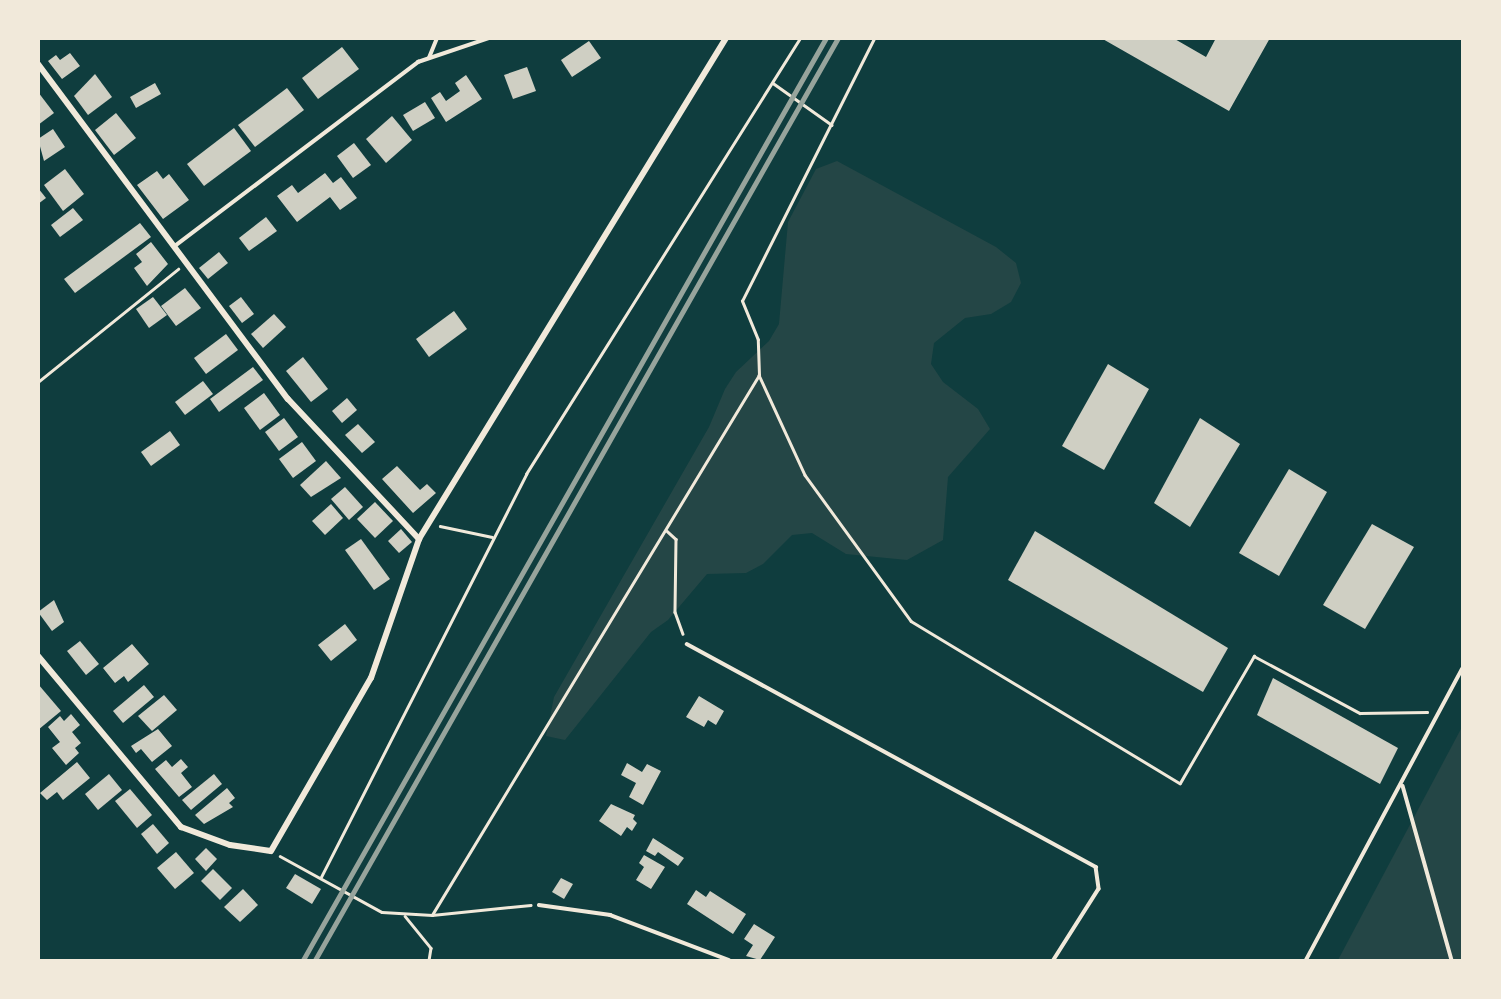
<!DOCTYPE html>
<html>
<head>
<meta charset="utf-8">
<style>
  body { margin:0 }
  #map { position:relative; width:1501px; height:999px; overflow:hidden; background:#0f3d3e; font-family:Raleway,sans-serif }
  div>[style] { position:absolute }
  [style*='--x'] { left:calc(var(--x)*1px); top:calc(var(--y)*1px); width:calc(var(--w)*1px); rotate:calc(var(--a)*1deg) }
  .green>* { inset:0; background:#244646 }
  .building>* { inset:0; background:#cfcfc3 }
  .path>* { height:2.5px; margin:-1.25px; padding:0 1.25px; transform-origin:1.25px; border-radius:1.25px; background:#f1e9da }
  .service>* { height:3.5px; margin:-1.75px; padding:0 1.75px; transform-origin:1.75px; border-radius:1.75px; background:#f1e9da }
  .minor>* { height:6px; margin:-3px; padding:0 3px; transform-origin:3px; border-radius:3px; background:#f1e9da }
  .rail>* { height:4.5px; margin:-2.25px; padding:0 2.25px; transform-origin:2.25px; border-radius:2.25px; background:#97a49c }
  span { translate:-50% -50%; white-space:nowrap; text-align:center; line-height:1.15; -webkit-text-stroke:7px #f1e9da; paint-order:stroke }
  .frame { position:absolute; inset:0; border:40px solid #f1e9da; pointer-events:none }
</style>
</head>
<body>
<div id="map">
  <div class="green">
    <i style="clip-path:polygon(837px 161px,996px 247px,1016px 263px,1021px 283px,1011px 302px,991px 314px,965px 318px,934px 343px,931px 364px,943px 382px,978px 409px,990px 429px,948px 477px,943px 540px,907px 560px,846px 554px,812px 533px,792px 535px,763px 564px,746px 573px,707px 574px,668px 620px,651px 632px,565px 740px,546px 736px,554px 697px,709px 427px,725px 389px,736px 372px,769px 341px,779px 324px,788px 222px,816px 169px)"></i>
    <i style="clip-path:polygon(1462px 727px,1462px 960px,1338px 960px)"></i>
  </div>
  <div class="building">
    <i style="clip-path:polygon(1101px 38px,1173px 38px,1206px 57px,1216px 38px,1270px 38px,1229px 111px)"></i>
    <i style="clip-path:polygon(589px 41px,601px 58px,572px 77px,561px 60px)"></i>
    <i style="clip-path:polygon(342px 47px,359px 69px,318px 99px,302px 78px)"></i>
    <i style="clip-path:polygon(70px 53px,80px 66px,62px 79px,48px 61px,56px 55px,60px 60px)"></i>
    <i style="clip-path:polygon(527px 67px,536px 91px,513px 99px,504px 75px)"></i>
    <i style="clip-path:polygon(95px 74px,112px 97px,88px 115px,74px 96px)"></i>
    <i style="clip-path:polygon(466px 75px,482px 99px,446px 122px,431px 98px,440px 92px,446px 101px,460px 91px,455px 83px)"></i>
    <i style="clip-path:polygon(155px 83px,161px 94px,136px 108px,130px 97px)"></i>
    <i style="clip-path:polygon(287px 88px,304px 110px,255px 147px,238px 125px)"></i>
    <i style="clip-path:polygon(38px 92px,54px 113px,38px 125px)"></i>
    <i style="clip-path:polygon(425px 102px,435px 118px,413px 131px,403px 115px)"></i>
    <i style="clip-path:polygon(116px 113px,136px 138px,114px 155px,95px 130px)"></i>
    <i style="clip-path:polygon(392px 116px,412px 140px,386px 163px,366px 139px)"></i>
    <i style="clip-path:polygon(234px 128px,251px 151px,204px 186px,187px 164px)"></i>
    <i style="clip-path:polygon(53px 129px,65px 147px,44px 161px,38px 139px)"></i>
    <i style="clip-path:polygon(354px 143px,371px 165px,353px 178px,337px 156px)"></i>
    <i style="clip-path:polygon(65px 169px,84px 194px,63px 211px,44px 185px)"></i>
    <i style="clip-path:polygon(157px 171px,163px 179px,169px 174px,189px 200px,163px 219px,137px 185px)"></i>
    <i style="clip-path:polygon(325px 173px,333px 183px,341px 177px,357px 198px,340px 210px,330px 197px,297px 222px,277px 196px,292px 185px,298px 193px)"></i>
    <i style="clip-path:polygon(38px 188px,46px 198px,38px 204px)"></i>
    <i style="clip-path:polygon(73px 208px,83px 220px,60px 237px,51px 225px)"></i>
    <i style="clip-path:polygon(266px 217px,277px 231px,249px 251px,239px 238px)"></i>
    <i style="clip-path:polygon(140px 223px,151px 237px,75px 293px,64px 279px)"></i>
    <i style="clip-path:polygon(151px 242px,168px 264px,147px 286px,134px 268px,142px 262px,136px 254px)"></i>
    <i style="clip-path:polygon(219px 252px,228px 263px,208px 279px,199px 268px)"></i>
    <i style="clip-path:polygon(185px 288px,201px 308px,176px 326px,161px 306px)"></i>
    <i style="clip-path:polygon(153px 297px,167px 315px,149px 328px,136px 309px)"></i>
    <i style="clip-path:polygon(241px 297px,254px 314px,242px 323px,229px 306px)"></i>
    <i style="clip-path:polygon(454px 311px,467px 329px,429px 357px,416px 339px)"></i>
    <i style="clip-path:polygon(274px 314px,286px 327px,263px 348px,251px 334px)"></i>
    <i style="clip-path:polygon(226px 334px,238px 350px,206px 374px,194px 358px)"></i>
    <i style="clip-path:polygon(303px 357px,328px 389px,311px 402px,286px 371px)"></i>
    <i style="clip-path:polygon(1108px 364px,1149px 389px,1104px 470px,1062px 446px)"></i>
    <i style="clip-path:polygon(253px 367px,263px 380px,219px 412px,210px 399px)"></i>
    <i style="clip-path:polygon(203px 381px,213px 394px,185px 415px,175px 402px)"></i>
    <i style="clip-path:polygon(264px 393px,280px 415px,260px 430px,244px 408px)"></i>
    <i style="clip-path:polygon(347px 398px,357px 410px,342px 423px,332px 411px)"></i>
    <i style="clip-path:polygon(284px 418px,298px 437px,279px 451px,265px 432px)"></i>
    <i style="clip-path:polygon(1200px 418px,1240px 444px,1190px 527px,1154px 503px)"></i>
    <i style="clip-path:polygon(358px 424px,375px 442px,362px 453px,345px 435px)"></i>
    <i style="clip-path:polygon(170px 431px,180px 445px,151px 466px,141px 452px)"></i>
    <i style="clip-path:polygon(302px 442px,316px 461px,293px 478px,279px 459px)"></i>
    <i style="clip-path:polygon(326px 461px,341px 478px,311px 497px,300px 485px)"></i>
    <i style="clip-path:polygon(397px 466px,420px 490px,427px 484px,436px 493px,413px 513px,382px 479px)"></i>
    <i style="clip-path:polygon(1289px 469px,1327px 492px,1279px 576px,1239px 553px)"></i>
    <i style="clip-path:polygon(345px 487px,363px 507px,349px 520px,331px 499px)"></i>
    <i style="clip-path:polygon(375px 502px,393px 521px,375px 538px,357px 519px)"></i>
    <i style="clip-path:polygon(331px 504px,343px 518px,325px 535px,312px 521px)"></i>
    <i style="clip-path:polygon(1372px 524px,1414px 547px,1365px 629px,1323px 605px)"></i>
    <i style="clip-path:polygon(401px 529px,412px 542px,399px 553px,388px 541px)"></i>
    <i style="clip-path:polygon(1035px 531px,1228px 648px,1203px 692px,1008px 580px)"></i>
    <i style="clip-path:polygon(361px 539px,390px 579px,374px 590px,345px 550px)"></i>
    <i style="clip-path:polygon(54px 600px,64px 622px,52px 631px,38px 612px)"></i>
    <i style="clip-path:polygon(345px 624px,357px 640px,331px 661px,318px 645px)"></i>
    <i style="clip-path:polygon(80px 641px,99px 664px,86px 675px,67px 651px)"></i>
    <i style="clip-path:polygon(132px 644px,149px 664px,128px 682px,124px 676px,115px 683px,103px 668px)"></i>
    <i style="clip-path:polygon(1273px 678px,1398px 748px,1380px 784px,1257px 715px)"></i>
    <i style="clip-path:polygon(38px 684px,61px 711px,38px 730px)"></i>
    <i style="clip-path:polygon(144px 685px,154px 697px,123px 723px,113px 711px)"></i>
    <i style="clip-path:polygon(164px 695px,177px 710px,152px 731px,138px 716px)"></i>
    <i style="clip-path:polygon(699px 696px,724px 711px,716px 725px,708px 720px,704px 727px,686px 717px)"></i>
    <i style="clip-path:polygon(71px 714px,80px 725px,72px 732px,81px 743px,75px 748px,79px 753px,66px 765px,52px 748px,60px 742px,48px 727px,60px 716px,64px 721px)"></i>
    <i style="clip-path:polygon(158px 729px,172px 746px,152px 762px,141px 749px,136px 753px,131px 746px)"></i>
    <i style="clip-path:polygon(181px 759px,188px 767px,181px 773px,192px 787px,179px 797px,155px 769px,166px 760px,172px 767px)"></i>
    <i style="clip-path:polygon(77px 762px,90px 778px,63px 800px,57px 792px,47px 800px,40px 793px)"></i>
    <i style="clip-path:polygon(627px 763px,642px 772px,647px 764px,661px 771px,643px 805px,629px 797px,636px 783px,621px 775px)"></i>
    <i style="clip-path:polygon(109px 774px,122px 790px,98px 810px,85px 794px)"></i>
    <i style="clip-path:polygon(214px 774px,222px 784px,191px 810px,182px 800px)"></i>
    <i style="clip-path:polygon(227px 788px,235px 798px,229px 803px,233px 807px,204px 824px,195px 815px)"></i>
    <i style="clip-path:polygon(130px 789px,152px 815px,137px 828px,115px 801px)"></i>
    <i style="clip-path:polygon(611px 804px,635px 815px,633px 819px,637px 823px,632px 831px,627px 827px,621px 836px,599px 821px)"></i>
    <i style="clip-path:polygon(153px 824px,169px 843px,157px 854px,141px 834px)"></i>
    <i style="clip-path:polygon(653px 838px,684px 858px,678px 866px,658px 852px,655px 856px,646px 851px)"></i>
    <i style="clip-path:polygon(206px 848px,217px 859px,206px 871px,195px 859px)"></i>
    <i style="clip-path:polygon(176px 852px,194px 873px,175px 889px,157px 868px)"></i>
    <i style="clip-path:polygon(644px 855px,665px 867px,651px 889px,636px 880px,644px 867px,639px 863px)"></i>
    <i style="clip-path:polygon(213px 869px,232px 888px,220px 900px,201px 881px)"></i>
    <i style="clip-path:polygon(295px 874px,321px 889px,312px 904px,286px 888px)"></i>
    <i style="clip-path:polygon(561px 878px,573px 884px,564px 899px,552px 892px)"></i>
    <i style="clip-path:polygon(243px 889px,258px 905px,240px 922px,224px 907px)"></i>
    <i style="clip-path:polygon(696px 890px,706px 897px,710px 891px,746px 914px,733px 934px,687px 904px)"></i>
    <i style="clip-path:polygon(754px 924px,775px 937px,760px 960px,746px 956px,753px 945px,744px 939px)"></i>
  </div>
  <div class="path">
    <i style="--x:773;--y:83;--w:72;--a:35.4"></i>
    <i style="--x:759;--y:375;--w:110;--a:65.3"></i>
    <i style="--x:805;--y:475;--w:180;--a:54"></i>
    <i style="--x:911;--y:621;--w:314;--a:31.1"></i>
    <i style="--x:1180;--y:783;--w:147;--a:-59.8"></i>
    <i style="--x:1254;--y:656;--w:120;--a:28.3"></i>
    <i style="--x:1360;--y:713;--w:67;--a:-0.9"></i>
    <i style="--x:38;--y:382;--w:180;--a:-38.9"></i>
    <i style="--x:440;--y:526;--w:53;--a:11.9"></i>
    <i style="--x:667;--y:531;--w:12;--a:42"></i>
    <i style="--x:676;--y:539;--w:73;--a:90.8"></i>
    <i style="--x:675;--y:612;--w:23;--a:70"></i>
    <i style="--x:280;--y:856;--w:116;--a:28.8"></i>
    <i style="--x:382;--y:912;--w:50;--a:3.4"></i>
    <i style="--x:432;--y:915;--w:99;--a:-5.8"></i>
    <i style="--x:321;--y:877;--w:452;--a:-63"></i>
    <i style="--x:526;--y:474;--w:515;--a:-57.85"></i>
    <i style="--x:432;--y:915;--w:631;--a:-58.8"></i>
    <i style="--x:759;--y:375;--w:35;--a:-92"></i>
    <i style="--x:758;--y:340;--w:42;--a:-112.3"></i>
    <i style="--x:742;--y:301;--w:294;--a:-63.3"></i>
    <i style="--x:405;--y:916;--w:41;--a:50.9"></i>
    <i style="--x:431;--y:948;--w:12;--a:99"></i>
  </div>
  <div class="service">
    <i style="--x:429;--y:58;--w:22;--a:-68"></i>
    <i style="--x:175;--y:246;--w:305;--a:-37.1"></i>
    <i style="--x:418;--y:62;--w:75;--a:-18.7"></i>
    <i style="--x:687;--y:644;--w:466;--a:28.6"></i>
    <i style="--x:1096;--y:867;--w:22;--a:82"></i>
    <i style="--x:1099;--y:889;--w:84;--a:122.4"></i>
    <i style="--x:1403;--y:786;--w:181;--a:74.3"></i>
    <i style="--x:539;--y:905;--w:72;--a:8"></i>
    <i style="--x:610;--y:915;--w:127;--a:20.7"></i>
    <i style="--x:1306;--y:960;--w:330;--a:-61.8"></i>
  </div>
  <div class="minor">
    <i style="--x:38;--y:64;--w:418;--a:53.3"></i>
    <i style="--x:288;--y:399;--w:192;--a:46.9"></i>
    <i style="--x:38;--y:656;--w:223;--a:50.1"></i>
    <i style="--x:181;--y:827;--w:52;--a:20.2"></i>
    <i style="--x:230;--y:845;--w:41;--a:8.3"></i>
    <i style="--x:271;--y:851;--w:200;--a:-60"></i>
    <i style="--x:371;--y:678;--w:147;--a:-70.9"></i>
    <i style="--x:419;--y:539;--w:588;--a:-58.5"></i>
  </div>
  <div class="rail">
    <i style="--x:303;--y:960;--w:1060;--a:-60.44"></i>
    <i style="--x:315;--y:960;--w:1060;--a:-60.44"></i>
  </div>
  <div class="frame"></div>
</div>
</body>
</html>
